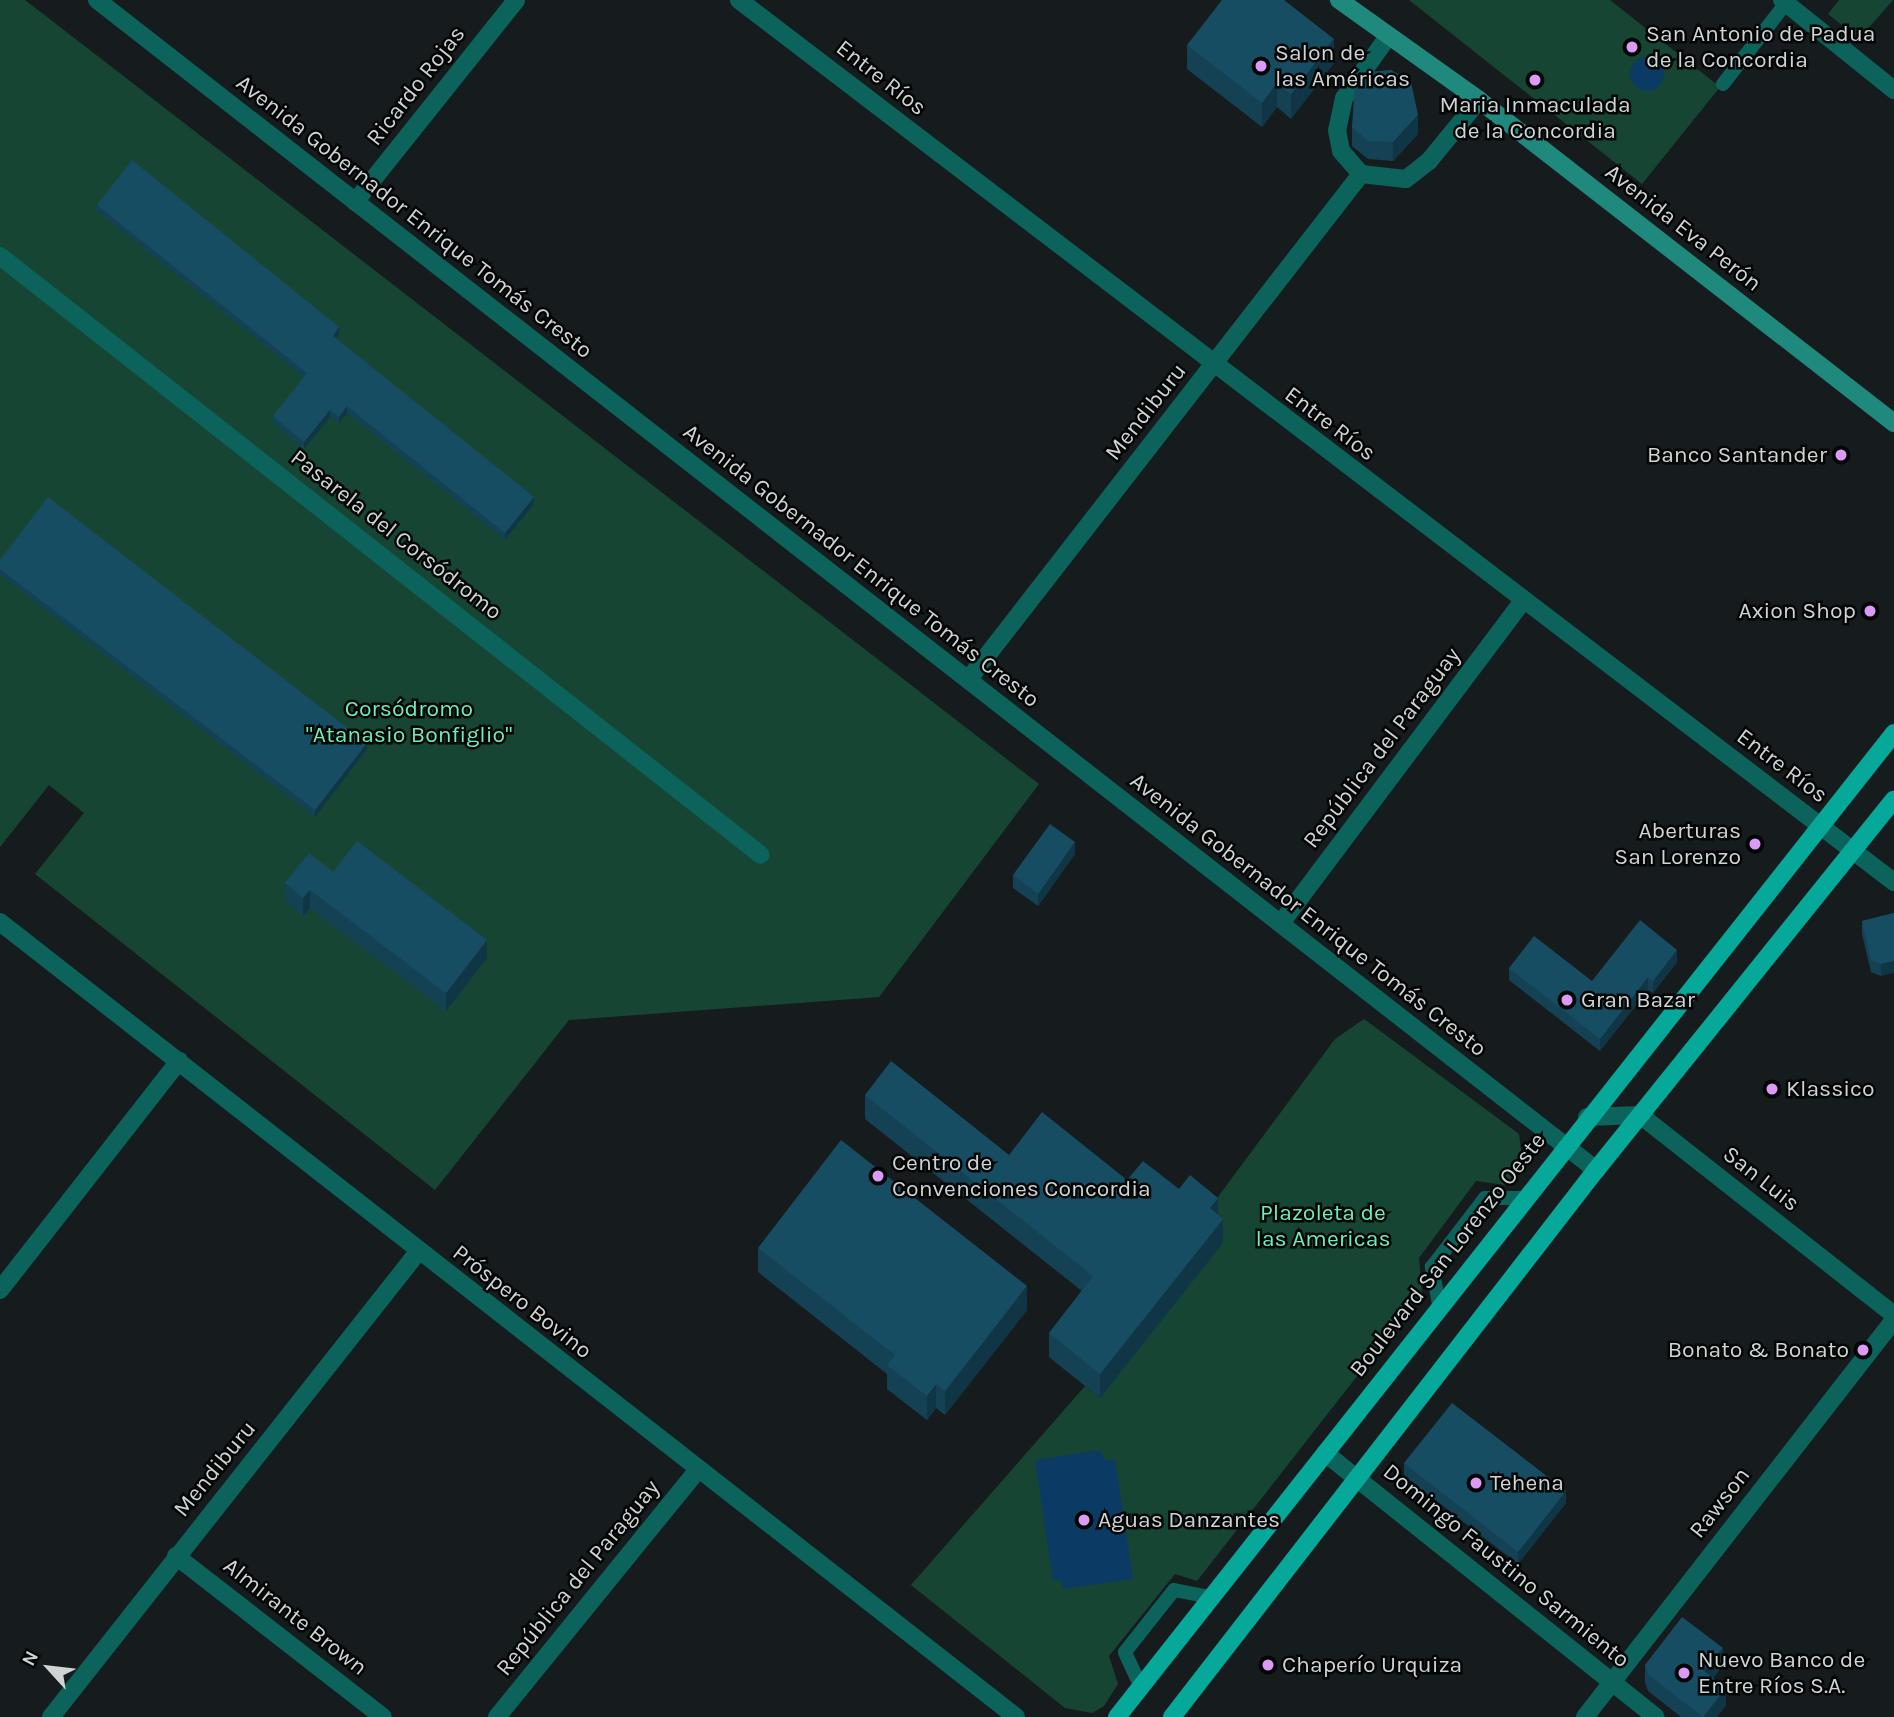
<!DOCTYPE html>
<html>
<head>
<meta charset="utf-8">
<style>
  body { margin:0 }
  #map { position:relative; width:1894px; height:1717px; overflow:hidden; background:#161c1d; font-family:Karla,sans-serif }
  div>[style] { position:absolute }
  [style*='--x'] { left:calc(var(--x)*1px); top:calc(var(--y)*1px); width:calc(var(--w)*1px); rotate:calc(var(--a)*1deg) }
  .green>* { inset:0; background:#164633 }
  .water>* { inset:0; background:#0b3b64 }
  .round { border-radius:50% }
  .service>* { height:14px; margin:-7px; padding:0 7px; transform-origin:7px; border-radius:7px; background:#0c635b }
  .pedestrian>* { height:18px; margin:-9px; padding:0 9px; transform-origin:9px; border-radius:9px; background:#0c635b }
  .minor>* { height:18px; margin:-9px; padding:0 9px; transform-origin:9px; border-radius:9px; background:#0c635b }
  .tertiary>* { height:18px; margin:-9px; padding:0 9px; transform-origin:9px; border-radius:9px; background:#0c635b }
  .secondary>* { height:18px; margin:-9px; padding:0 9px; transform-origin:9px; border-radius:9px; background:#20897e }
  .primary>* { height:18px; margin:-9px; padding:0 9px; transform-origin:9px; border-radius:9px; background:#06a89a }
  .wall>* { inset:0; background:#144254 }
  .shaded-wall>* { inset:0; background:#103645 }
  .building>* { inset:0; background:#174d62 }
  .dots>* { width:19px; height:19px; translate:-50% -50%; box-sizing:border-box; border:4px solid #040606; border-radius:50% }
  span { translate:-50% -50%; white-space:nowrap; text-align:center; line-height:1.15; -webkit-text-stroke:5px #040606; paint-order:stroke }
  .poi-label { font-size:23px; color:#cfd3d4 }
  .left { translate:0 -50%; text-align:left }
  .right { translate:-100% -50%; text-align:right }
  .street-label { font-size:23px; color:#cfd3d4 }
  .park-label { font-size:23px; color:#6eeeb7 }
  .north { position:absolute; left:14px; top:1633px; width:70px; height:70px; -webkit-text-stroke:5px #040606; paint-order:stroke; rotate:297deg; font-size:19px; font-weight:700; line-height:28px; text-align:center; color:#cfd3d4 }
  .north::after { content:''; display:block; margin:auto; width:24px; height:32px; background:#cfd3d4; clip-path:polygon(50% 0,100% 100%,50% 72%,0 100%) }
</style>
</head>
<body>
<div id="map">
  <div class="green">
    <i style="clip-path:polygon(0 0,25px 0,1039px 784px,879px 997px,569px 1020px,435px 1190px,35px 874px,84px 813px,49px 785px,0 847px)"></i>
    <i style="clip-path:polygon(1409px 0,1610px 0,1720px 87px,1642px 184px)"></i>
    <i style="clip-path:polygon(1839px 0,1893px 0,1859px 39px,1828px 14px)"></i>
    <i style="clip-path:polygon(1364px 1019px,1519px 1134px,1523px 1167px,1505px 1185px,1476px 1181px,1419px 1258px,1422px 1293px,1197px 1581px,1175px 1574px,1109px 1656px,1118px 1684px,1104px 1706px,1092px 1713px,1065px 1708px,911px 1585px,1085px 1386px,1100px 1398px,1222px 1243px,1206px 1213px,1335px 1039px)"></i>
  </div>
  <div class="water">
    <i class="round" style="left:1630px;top:57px;width:34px;height:34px"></i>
    <i style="clip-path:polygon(1100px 1450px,1105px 1461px,1115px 1459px,1133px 1579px,1063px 1589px,1062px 1580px,1053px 1581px,1035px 1460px)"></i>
  </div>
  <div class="service">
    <i style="--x:1723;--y:84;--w:103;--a:-52.1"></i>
    <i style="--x:1439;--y:1304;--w:38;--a:-101"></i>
    <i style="--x:1432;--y:1267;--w:87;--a:-52.5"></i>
    <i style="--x:1485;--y:1198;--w:37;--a:0"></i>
    <i style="--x:1141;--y:1687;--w:38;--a:-115"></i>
    <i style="--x:1125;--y:1652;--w:79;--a:-51.7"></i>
    <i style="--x:1174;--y:1590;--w:38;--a:11"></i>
  </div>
  <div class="pedestrian">
    <i style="--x:0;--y:256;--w:968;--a:38.21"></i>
  </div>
  <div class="minor">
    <i style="--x:739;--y:0;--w:1453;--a:37.37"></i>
    <i style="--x:1782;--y:0;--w:144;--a:38.8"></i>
    <i style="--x:1387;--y:38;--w:74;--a:125.6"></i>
    <i style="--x:1344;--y:98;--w:33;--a:102"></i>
    <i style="--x:1337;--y:130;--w:21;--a:79"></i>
    <i style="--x:1341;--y:151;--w:30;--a:49"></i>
    <i style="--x:1361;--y:174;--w:45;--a:6.3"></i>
    <i style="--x:1406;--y:179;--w:29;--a:-38"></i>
    <i style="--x:1429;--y:161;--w:79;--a:-50.7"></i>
    <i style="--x:355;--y:202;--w:258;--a:-51.4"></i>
    <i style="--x:968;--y:680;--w:641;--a:-52.16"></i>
    <i style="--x:0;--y:922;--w:1290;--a:38.04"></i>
    <i style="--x:1281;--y:923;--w:401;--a:-53.1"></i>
    <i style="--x:1587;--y:1117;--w:53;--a:-2.2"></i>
    <i style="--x:1640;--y:1115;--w:323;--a:38.2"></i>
    <i style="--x:0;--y:1290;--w:291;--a:-52"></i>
    <i style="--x:1325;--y:1453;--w:423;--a:38.6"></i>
    <i style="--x:176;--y:1556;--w:262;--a:37.9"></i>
    <i style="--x:51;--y:1717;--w:592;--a:-51.72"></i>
    <i style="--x:497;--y:1717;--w:318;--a:-50.9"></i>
    <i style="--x:1585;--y:1717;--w:503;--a:-52.11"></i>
  </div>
  <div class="tertiary">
    <i style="--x:97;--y:0;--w:1902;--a:37.97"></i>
  </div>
  <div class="secondary">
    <i style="--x:1339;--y:0;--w:172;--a:35.5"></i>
    <i style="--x:1479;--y:100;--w:526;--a:37.89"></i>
  </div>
  <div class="primary">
    <i style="--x:1117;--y:1717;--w:1254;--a:-51.7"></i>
    <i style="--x:1172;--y:1717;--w:692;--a:-52.22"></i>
    <i style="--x:1596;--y:1170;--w:475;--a:-51.2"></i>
  </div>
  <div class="wall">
    <i style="clip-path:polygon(1187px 45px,1334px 63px,1291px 119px,1277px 107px,1262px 127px,1187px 69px)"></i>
    <i style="clip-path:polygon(1352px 127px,1418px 134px,1393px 161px,1368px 159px,1352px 146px)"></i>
    <i style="clip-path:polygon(97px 205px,339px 334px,336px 338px,534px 504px,505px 540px,347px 413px,339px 423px,330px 417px,304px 449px,273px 423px,273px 416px,304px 377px,97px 211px)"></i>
    <i style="clip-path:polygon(0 560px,367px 749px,315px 817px,0 575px)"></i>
    <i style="clip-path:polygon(1075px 854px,1038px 906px,1013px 888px,1013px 875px)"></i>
    <i style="clip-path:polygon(333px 872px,487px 958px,446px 1011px,310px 908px,303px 916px,285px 901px,285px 883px)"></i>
    <i style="clip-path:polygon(1894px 913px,1881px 976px,1871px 972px,1862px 934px,1862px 921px)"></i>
    <i style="clip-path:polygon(1677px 962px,1653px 993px,1648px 990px,1600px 1051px,1509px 980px,1509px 968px,1592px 981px)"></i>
    <i style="clip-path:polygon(865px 1095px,1009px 1155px,1179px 1189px,1218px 1215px,1223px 1243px,1100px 1398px,1049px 1357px,1049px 1333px,1082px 1291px,865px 1119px)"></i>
    <i style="clip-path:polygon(758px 1248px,1027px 1310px,945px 1415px,936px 1408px,927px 1420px,887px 1389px,887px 1374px,758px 1272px)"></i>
    <i style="clip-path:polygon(1404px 1463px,1566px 1503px,1518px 1564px,1404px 1476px)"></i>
    <i style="clip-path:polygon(1645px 1665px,1723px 1665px,1713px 1678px,1726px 1705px,1717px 1717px,1681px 1717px,1648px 1691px,1645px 1682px)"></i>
  </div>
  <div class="shaded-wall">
    <i style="clip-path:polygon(1334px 39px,1334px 63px,1291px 119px,1291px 94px)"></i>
    <i style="clip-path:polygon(1277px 83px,1277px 107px,1262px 127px,1262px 103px)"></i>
    <i style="clip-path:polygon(1418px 115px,1418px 134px,1393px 161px,1393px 142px)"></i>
    <i style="clip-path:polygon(339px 327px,339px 334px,333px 342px,333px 336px)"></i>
    <i style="clip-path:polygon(347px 406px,347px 413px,339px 423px,339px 417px)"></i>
    <i style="clip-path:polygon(330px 410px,330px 417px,304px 449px,304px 442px)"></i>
    <i style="clip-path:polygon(534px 497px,534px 504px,505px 540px,505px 533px)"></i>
    <i style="clip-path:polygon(367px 743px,367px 749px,315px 817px,315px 810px)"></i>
    <i style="clip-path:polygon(1075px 842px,1075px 854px,1038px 906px,1038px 894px)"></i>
    <i style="clip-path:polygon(310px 890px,310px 908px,303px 916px,303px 898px)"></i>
    <i style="clip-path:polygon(487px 940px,487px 958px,446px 1011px,446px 993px)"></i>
    <i style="clip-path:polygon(1677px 950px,1677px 962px,1653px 993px,1653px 981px)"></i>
    <i style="clip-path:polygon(1894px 961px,1894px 973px,1881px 976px,1881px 964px)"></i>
    <i style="clip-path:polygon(1648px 977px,1648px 990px,1600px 1051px,1600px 1039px)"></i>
    <i style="clip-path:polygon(1218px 1198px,1218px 1223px,1210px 1208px)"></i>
    <i style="clip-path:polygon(1223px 1219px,1223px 1243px,1100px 1398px,1100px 1374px)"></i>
    <i style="clip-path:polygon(1027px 1286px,1027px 1310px,945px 1415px,945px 1391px)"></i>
    <i style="clip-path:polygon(936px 1384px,936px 1408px,927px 1420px,927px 1396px)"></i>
    <i style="clip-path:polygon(1566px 1491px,1566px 1503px,1518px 1564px,1518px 1552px)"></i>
    <i style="clip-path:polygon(1723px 1648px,1723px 1665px,1704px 1689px,1704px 1671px)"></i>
    <i style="clip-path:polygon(1726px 1688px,1726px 1705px,1717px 1717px,1703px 1717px)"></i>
  </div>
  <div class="building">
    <i style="clip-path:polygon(1222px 0,1284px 0,1334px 39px,1291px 94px,1277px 83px,1262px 103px,1187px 45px)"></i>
    <i style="clip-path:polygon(1391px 70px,1411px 82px,1418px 115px,1393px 142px,1368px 141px,1352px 127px,1355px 84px,1368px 72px)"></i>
    <i style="clip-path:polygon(132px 160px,339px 327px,333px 336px,534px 497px,505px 533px,347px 406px,339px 417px,330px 410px,304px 442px,273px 416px,307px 373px,97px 205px)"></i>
    <i style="clip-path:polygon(48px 497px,367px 743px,315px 810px,0 569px,0 560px)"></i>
    <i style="clip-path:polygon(1050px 824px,1075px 842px,1038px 894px,1013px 875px)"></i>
    <i style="clip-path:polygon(357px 841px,487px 940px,446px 993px,310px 890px,303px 898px,285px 883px,309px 853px,333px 872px)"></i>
    <i style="clip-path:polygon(1894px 913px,1894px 961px,1881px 964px,1871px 960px,1862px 921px)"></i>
    <i style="clip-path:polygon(1640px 920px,1677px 950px,1653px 981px,1648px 977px,1600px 1039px,1509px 968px,1534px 936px,1592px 981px)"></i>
    <i style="clip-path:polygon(891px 1061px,1009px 1155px,1042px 1112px,1127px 1180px,1143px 1161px,1179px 1189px,1190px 1175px,1218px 1198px,1210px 1208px,1223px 1219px,1100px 1374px,1049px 1333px,1093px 1276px,865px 1095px)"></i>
    <i style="clip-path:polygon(841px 1140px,1027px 1286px,945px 1391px,936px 1384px,927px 1396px,887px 1365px,895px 1355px,758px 1248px)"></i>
    <i style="clip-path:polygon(1452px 1403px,1566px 1491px,1518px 1552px,1404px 1463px)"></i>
    <i style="clip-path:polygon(1682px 1617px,1723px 1648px,1704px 1671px,1726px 1688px,1703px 1717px,1648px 1674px,1645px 1665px)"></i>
  </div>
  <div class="dots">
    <i style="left:1632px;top:47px;background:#da9af6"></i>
    <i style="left:1261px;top:66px;background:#da9af6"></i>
    <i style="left:1535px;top:80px;background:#da9af6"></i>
    <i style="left:1841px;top:455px;background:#da9af6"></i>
    <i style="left:1870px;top:611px;background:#da9af6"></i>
    <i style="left:1755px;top:844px;background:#da9af6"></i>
    <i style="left:1567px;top:1000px;background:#da9af6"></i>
    <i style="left:1772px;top:1089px;background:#da9af6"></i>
    <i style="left:878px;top:1176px;background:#da9af6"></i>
    <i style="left:1863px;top:1350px;background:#da9af6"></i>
    <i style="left:1476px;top:1483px;background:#da9af6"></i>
    <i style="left:1084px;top:1520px;background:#da9af6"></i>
    <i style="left:1268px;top:1665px;background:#da9af6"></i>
    <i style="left:1684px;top:1673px;background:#da9af6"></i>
  </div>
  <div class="poi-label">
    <span class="left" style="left:1646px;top:47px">San Antonio de Padua<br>de la Concordia</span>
    <span class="left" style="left:1275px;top:66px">Salon de<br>las Américas</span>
    <span style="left:1535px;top:118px">Maria Inmaculada<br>de la Concordia</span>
    <span class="right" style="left:1827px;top:455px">Banco Santander</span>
    <span class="right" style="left:1856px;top:611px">Axion Shop</span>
    <span class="right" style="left:1741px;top:844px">Aberturas<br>San Lorenzo</span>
    <span class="left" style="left:1581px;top:1000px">Gran Bazar</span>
    <span class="left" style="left:1786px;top:1089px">Klassico</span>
    <span class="left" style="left:892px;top:1176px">Centro de<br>Convenciones Concordia</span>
    <span class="right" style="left:1849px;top:1350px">Bonato &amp; Bonato</span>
    <span class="left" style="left:1490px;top:1483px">Tehena</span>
    <span class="left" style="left:1098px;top:1520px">Aguas Danzantes</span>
    <span class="left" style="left:1698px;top:1673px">Nuevo Banco de<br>Entre Ríos S.A.</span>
    <span class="left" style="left:1282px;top:1665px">Chaperío Urquiza</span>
  </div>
  <div class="street-label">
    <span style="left:881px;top:78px;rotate:38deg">Entre Ríos</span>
    <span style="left:416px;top:86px;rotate:-52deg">Ricardo Rojas</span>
    <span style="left:414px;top:217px;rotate:38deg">Avenida Gobernador Enrique Tomás Cresto</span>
    <span style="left:1683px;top:228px;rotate:38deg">Avenida Eva Perón</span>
    <span style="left:1146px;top:412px;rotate:-52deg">Mendiburu</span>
    <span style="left:1330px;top:424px;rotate:37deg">Entre Ríos</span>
    <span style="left:396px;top:535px;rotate:38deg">Pasarela del Corsódromo</span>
    <span style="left:861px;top:566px;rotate:38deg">Avenida Gobernador Enrique Tomás Cresto</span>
    <span style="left:1382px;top:748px;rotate:-53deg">República del Paraguay</span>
    <span style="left:1782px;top:766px;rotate:37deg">Entre Ríos</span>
    <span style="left:1308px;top:915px;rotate:38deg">Avenida Gobernador Enrique Tomás Cresto</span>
    <span style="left:1761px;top:1179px;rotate:38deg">San Luis</span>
    <span style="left:1448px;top:1255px;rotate:-52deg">Boulevard San Lorenzo Oeste</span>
    <span style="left:522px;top:1302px;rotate:38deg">Próspero Bovino</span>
    <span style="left:215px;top:1469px;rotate:-51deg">Mendiburu</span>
    <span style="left:1720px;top:1503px;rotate:-52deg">Rawson</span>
    <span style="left:1506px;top:1566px;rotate:39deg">Domingo Faustino Sarmiento</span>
    <span style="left:578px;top:1578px;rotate:-51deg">República del Paraguay</span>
    <span style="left:295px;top:1617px;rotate:38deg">Almirante Brown</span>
  </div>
  <div class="park-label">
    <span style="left:409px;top:722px">Corsódromo<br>"Atanasio Bonfiglio"</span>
    <span style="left:1323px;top:1226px">Plazoleta de<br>las Americas</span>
  </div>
  <div class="north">N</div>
</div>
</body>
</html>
